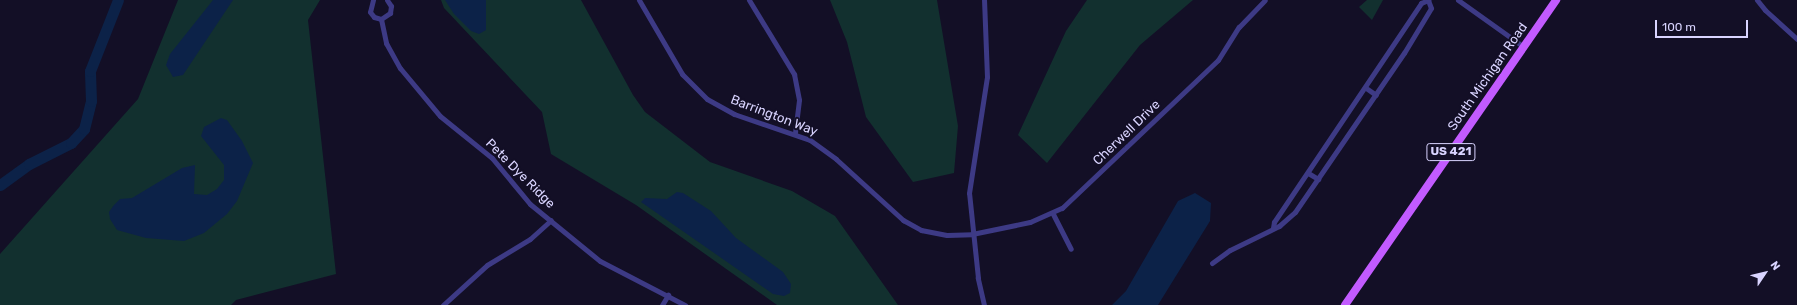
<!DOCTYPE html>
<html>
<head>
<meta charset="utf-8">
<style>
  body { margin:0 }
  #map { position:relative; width:1797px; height:305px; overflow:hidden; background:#130f26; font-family:Rubik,sans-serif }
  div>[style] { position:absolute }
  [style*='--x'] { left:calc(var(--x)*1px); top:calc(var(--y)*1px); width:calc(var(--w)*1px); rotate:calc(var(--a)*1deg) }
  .green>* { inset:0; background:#12302f }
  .water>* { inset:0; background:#0c2248 }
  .river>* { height:11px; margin:-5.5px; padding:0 5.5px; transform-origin:5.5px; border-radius:5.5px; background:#0c2248 }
  .minor>* { height:5px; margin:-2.5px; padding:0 2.5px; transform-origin:2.5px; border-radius:2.5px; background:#3d3a85 }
  .primary>* { height:8px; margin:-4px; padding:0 4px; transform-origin:4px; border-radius:4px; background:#c25bff }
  span { translate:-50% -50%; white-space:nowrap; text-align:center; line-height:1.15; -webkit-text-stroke:4px #130f26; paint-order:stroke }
  .shield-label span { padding:1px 3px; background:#130f26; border:1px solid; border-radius:3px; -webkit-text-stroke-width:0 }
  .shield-label { font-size:12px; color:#d9d4ff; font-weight:700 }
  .street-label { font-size:13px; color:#d9d4ff }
  .north { position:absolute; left:1745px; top:253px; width:40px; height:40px; -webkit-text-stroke:3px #130f26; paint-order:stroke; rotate:55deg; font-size:11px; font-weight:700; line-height:16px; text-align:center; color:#d9d4ff }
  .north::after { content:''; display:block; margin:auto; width:14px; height:18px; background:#d9d4ff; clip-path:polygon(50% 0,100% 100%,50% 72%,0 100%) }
  .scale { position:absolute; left:1655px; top:20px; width:93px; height:18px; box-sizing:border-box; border:2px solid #d9d4ff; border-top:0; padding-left:5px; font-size:12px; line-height:14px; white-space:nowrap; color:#d9d4ff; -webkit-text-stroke:3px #130f26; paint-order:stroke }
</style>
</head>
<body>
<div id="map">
  <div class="green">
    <i style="clip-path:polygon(178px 0,320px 0,308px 20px,336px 274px,236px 300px,231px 305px,0 305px,0 254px,138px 99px)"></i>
    <i style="clip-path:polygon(441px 0,581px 0,633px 95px,645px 112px,710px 162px,792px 191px,835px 216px,898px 305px,777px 305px,636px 205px,551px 154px,542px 112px,444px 8px)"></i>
    <i style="clip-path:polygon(830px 0,937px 0,958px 126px,954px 173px,913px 182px,866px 117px,847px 42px)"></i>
    <i style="clip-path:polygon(1087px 0,1193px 0,1140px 45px,1047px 163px,1018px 135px,1066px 31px)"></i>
    <i style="clip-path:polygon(1367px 0,1383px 0,1372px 20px,1359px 7px)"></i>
  </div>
  <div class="water">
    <i style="clip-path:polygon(213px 0,233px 0,183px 75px,173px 77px,166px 65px,170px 54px)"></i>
    <i style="clip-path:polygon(445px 0,486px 0,486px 30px,479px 34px,471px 31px,454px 14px)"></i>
    <i style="clip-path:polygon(221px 118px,227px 120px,242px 141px,253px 163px,237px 201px,227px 214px,204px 233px,184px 241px,146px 238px,117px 230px,110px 219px,109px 212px,114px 205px,120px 199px,132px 198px,182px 168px,195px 165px,194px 194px,207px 195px,217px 189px,224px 180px,224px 165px,201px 136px,204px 127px)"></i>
    <i style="clip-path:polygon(677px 192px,683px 193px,711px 211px,736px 238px,783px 272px,791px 284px,790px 293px,784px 296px,773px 294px,641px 202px,645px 198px,667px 199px)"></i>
    <i style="clip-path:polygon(1195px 193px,1211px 203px,1210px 221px,1158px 305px,1112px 305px,1126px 291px,1178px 201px)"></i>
  </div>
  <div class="river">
    <i style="--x:0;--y:185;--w:36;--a:-36"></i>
    <i style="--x:29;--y:164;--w:47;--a:-26.6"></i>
    <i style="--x:71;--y:143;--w:19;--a:-47"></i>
    <i style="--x:84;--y:129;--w:29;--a:-76"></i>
    <i style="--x:91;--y:101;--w:30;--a:-92"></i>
    <i style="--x:90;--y:71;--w:76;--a:-68.5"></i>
  </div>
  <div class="minor">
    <i style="--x:373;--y:0;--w:12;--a:104"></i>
    <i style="--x:370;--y:12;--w:6;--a:51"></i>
    <i style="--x:374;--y:17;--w:7;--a:16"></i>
    <i style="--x:381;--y:19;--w:11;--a:-34"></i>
    <i style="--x:390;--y:13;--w:7;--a:-82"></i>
    <i style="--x:391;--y:6;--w:7;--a:-124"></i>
    <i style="--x:639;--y:0;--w:86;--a:59.8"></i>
    <i style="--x:682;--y:74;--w:35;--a:45"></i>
    <i style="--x:707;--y:99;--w:31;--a:29"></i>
    <i style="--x:734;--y:114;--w:80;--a:18.9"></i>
    <i style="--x:810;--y:140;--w:32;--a:36"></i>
    <i style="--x:836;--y:159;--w:91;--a:42.3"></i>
    <i style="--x:903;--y:220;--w:21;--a:29"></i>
    <i style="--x:921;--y:230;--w:26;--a:11"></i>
    <i style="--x:947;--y:235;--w:25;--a:-2"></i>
    <i style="--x:972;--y:234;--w:59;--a:-11.7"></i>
    <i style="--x:1030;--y:222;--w:35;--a:-24"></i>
    <i style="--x:1062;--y:208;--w:215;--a:-43.5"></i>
    <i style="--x:1218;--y:60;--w:39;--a:-58"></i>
    <i style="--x:1239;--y:27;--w:37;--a:-46"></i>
    <i style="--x:749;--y:0;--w:87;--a:58.7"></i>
    <i style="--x:794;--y:74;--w:26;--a:79"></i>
    <i style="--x:799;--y:100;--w:34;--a:97"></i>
    <i style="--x:1458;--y:0;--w:81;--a:35.5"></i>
    <i style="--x:1757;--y:0;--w:13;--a:51"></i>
    <i style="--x:1765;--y:10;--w:43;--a:42.2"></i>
    <i style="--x:381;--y:19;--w:25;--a:78"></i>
    <i style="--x:386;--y:43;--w:29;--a:61"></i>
    <i style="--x:400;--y:68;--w:62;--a:50.2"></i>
    <i style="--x:440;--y:116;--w:67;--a:38.9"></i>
    <i style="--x:492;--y:158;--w:60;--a:50.4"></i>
    <i style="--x:530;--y:204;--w:90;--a:39.2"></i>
    <i style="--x:600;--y:261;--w:96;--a:27.4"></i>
    <i style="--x:1366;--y:88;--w:12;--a:35"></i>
    <i style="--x:1308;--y:173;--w:12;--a:31"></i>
    <i style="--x:1053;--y:214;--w:39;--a:63"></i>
    <i style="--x:1273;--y:228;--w:6;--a:-81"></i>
    <i style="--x:1274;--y:222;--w:264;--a:-56.1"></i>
    <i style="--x:1421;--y:3;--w:8;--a:-23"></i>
    <i style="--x:1212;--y:263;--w:22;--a:-36"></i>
    <i style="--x:1230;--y:250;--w:55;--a:-26.1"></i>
    <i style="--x:1279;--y:226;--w:21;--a:-41"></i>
    <i style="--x:1295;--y:212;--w:193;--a:-55.6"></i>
    <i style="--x:1404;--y:53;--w:52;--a:-59"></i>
    <i style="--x:1431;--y:8;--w:9;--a:-111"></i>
    <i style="--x:443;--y:305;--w:59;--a:-42.3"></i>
    <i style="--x:487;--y:265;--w:50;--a:-31.2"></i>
    <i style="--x:530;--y:239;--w:28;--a:-42"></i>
    <i style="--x:662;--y:305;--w:12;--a:-59"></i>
    <i style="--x:984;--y:305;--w:28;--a:-103"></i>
    <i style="--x:978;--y:278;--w:85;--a:-96"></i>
    <i style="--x:969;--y:193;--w:117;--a:-81.2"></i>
    <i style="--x:987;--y:77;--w:77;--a:-92.2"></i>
  </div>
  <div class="primary">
    <i style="--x:1345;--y:305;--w:371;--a:-55.3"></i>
  </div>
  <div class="shield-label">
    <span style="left:1451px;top:152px">US 421</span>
  </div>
  <div class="street-label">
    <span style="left:1488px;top:77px;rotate:-55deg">South Michigan Road</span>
    <span style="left:774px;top:116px;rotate:21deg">Barrington Way</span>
    <span style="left:1127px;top:133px;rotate:-44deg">Cherwell Drive</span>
    <span style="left:520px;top:174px;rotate:45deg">Pete Dye Ridge</span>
  </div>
  <div class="north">N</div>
  <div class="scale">100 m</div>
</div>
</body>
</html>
